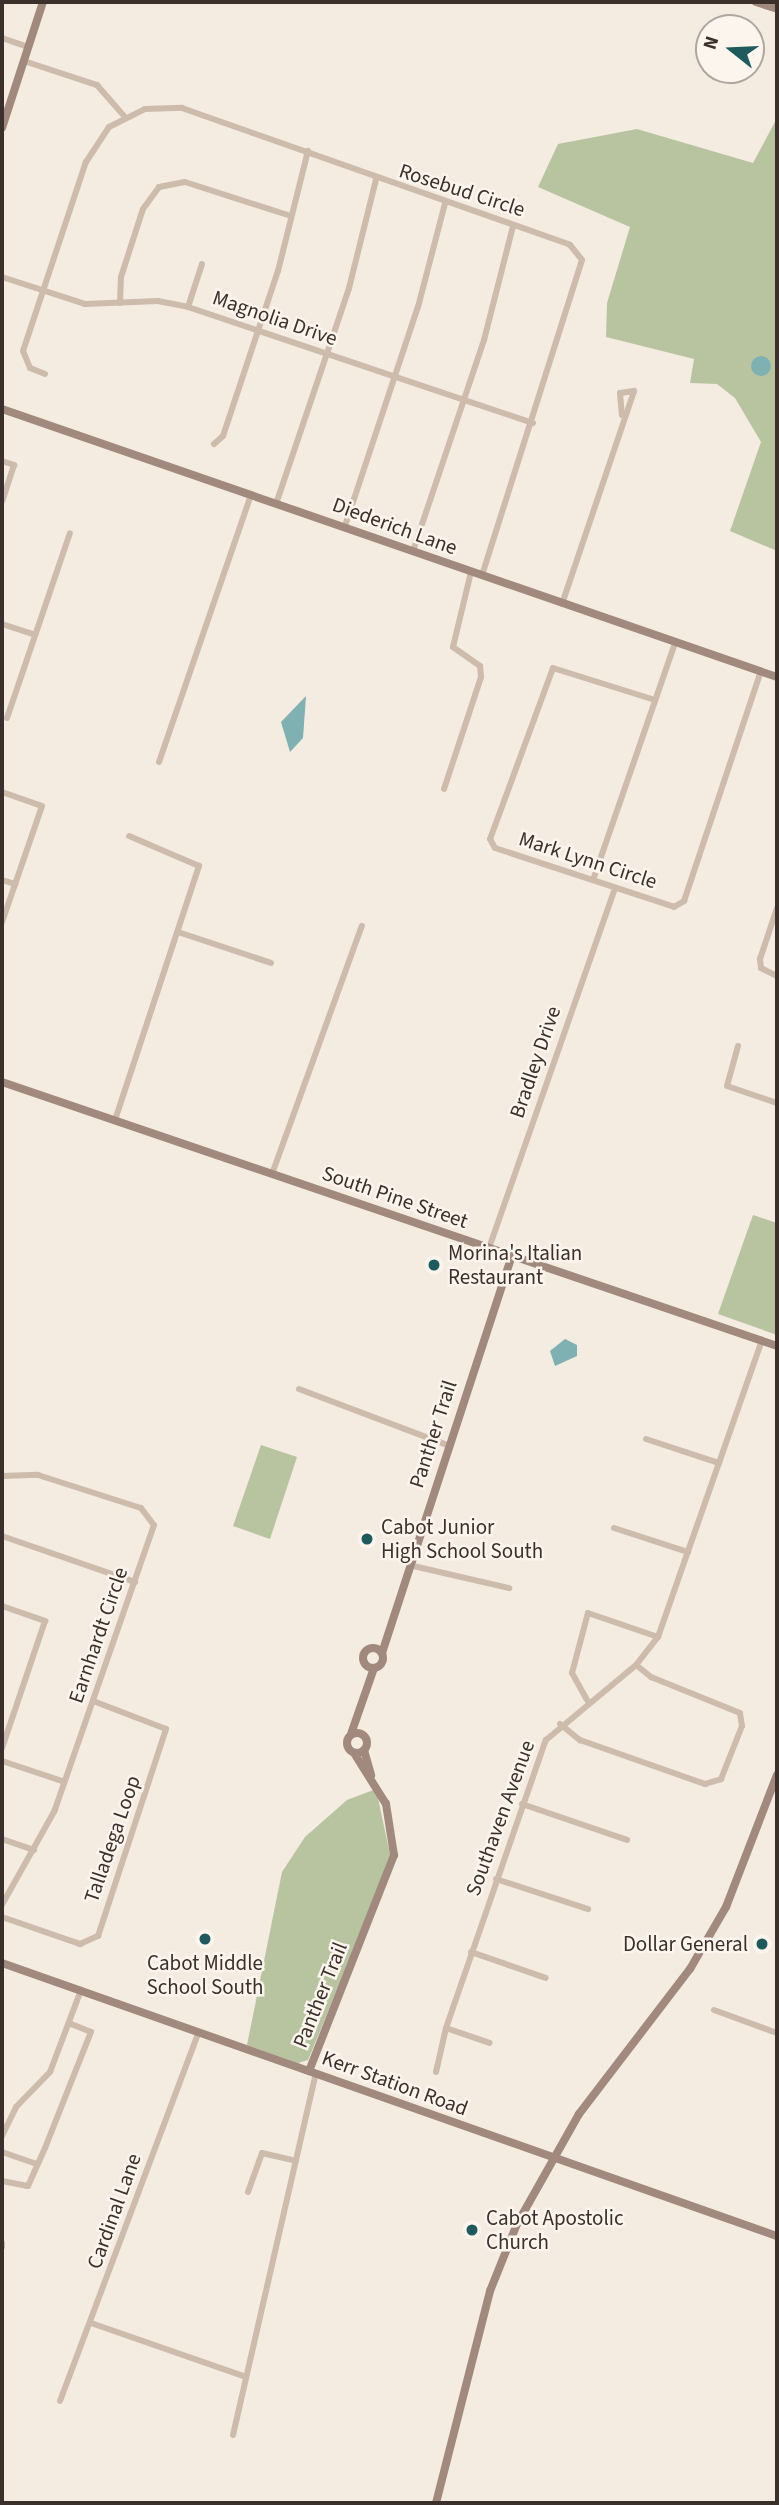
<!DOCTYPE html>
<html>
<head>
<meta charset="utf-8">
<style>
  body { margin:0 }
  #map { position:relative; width:779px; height:2505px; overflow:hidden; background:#f4ebe1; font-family:"Source Sans 3",sans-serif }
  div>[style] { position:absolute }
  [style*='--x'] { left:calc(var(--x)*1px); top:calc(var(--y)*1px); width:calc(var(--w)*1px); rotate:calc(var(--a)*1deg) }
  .green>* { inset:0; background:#b8c4a0 }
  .water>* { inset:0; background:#7fb0b2 }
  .round { border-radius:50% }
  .street>* { height:6px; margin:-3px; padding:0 3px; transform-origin:3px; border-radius:3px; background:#cdbbac }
  .secondary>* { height:8px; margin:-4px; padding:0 4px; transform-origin:4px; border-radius:4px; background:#a18a7d }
  .secondary>.ring { margin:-4px; padding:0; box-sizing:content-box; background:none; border:8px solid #a18a7d; border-radius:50% }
  .dots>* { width:19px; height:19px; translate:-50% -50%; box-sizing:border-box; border:4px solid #fbf5ee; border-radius:50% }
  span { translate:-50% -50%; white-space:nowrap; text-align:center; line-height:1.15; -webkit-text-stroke:5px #fbf5ee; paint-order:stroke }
  .street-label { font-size:21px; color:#3b302b }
  .poi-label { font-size:21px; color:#3b302b }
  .left { translate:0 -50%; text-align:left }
  .right { translate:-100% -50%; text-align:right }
  .frame { position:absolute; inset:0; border:4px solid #3b302b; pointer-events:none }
  .north { position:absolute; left:695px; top:14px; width:70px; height:70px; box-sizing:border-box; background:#fbf5ee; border:2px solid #aea6a0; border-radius:50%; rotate:288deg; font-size:19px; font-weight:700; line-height:28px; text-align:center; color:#3b302b }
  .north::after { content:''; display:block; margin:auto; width:24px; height:32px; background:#1f5a5e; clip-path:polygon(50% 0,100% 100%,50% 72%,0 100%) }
</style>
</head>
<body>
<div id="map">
  <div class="green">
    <i style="clip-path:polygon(777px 118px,777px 551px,730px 531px,761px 442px,735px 398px,717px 384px,690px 383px,694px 359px,606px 337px,607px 303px,630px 227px,538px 187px,558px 144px,637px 129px,753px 163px)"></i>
    <i style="clip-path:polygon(753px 1215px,777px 1223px,777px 1335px,718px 1314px)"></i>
    <i style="clip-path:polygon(261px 1445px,297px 1457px,270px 1539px,233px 1526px)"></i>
    <i style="clip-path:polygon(376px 1789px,391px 1859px,308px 2060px,298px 2063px,247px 2045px,282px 1872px,305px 1837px,347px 1800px)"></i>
  </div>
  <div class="water">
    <i class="round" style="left:751px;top:356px;width:20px;height:20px"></i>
    <i style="clip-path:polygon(306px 696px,303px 738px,290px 752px,281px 722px)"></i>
    <i style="clip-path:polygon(565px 1339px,577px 1345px,577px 1356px,555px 1366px,550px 1351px)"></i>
  </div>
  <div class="street">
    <i style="--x:2;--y:38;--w:28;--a:19"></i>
    <i style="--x:24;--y:61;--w:77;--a:18.2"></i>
    <i style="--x:97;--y:85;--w:41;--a:48.9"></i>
    <i style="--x:2;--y:277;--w:87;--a:18"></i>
    <i style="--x:85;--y:304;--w:73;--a:-2.4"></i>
    <i style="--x:158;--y:301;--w:31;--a:11"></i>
    <i style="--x:188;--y:307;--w:364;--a:18.6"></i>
    <i style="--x:120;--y:303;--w:26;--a:-88"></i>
    <i style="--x:121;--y:277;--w:71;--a:-72.1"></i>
    <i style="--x:143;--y:209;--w:27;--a:-54"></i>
    <i style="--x:159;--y:187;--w:26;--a:-11"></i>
    <i style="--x:185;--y:182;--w:108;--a:17.8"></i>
    <i style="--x:188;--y:307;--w:45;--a:-72"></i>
    <i style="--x:45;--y:374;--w:16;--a:-158"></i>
    <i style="--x:30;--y:368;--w:18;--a:-112"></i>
    <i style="--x:23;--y:351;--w:199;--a:-71.6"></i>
    <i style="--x:86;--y:162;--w:42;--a:-56.7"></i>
    <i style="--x:109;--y:127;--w:40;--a:-26.6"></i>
    <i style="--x:145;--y:109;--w:37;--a:-2"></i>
    <i style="--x:182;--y:108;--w:411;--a:19.4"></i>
    <i style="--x:570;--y:245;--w:19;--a:51"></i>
    <i style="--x:582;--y:260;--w:331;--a:107.6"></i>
    <i style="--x:214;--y:444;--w:12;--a:-42"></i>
    <i style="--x:223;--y:436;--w:174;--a:-71.6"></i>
    <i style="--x:278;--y:271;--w:124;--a:-76"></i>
    <i style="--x:2;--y:461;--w:13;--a:18"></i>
    <i style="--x:14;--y:465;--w:38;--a:108"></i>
    <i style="--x:276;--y:504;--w:228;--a:-71.3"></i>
    <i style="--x:349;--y:288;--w:111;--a:-76"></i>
    <i style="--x:345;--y:526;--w:231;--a:-71.6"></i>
    <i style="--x:418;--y:307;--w:107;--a:-75.4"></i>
    <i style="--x:413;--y:551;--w:223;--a:-71.4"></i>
    <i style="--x:484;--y:340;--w:118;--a:-75.7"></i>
    <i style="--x:562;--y:604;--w:225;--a:-71.3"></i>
    <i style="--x:634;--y:391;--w:14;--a:172"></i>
    <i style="--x:620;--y:393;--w:22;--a:85"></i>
    <i style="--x:2;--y:624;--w:35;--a:18"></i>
    <i style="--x:655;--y:700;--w:107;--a:-162.6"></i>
    <i style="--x:553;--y:668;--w:182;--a:110.2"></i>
    <i style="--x:490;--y:839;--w:10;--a:61"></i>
    <i style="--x:495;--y:848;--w:188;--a:18.2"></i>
    <i style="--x:674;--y:907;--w:12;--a:-31"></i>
    <i style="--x:684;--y:901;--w:243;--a:-71.5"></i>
    <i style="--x:7;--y:718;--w:195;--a:-71.2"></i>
    <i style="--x:159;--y:762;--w:282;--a:-71"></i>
    <i style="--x:444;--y:789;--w:118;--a:-71.7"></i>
    <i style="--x:481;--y:677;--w:11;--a:-95"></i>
    <i style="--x:480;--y:666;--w:33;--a:-145"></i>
    <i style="--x:453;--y:647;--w:77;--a:-76.5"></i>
    <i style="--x:2;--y:792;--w:42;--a:19.3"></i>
    <i style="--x:42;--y:806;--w:123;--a:109"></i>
    <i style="--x:2;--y:880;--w:14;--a:17"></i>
    <i style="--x:593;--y:880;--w:251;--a:-70.9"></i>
    <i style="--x:777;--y:908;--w:54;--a:108.4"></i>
    <i style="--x:760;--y:959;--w:9;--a:84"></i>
    <i style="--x:761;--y:968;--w:18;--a:27"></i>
    <i style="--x:178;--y:932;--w:98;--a:18.4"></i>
    <i style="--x:738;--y:1046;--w:41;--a:105.4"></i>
    <i style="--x:727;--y:1086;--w:53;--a:18.8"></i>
    <i style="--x:115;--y:1120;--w:268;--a:-71.7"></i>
    <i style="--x:199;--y:866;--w:76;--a:-156.8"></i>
    <i style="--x:272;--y:1174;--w:264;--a:-70.1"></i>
    <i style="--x:489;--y:1248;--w:381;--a:-70.7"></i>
    <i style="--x:299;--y:1389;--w:158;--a:20.7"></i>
    <i style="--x:646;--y:1439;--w:77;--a:18.2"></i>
    <i style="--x:2;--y:1476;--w:36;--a:-2"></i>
    <i style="--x:38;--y:1475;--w:108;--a:17.8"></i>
    <i style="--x:141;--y:1508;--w:21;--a:53"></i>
    <i style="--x:154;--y:1525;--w:302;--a:109.2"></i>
    <i style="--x:55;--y:1810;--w:109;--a:119.2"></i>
    <i style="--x:614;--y:1528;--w:78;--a:18"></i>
    <i style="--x:2;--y:1536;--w:141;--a:19.1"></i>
    <i style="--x:409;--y:1565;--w:103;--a:13"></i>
    <i style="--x:2;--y:1606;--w:46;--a:19.2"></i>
    <i style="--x:45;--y:1621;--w:134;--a:108.7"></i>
    <i style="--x:587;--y:1700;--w:31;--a:-119"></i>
    <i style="--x:572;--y:1673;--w:62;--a:-75.1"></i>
    <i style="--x:588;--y:1613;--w:74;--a:18.9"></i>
    <i style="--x:560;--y:1724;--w:26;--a:39"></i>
    <i style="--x:580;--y:1740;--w:133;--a:19.4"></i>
    <i style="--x:705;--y:1784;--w:17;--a:-17"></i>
    <i style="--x:721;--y:1779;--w:57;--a:-68.4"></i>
    <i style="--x:742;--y:1726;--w:13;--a:-99"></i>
    <i style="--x:740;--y:1713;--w:96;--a:-158"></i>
    <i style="--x:651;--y:1677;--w:19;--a:-141"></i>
    <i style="--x:2;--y:1761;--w:66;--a:18.4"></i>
    <i style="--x:522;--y:1804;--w:111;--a:18.9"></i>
    <i style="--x:2;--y:1839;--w:34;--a:19"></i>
    <i style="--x:496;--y:1879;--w:97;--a:18.1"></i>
    <i style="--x:2;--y:1917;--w:83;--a:19.1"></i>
    <i style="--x:80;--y:1944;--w:20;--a:-24"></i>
    <i style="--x:98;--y:1936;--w:218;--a:-71.8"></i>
    <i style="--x:166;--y:1729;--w:78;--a:-159"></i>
    <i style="--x:471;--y:1952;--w:79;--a:19.1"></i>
    <i style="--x:714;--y:2010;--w:67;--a:20.1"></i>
    <i style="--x:446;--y:2028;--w:46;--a:18.8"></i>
    <i style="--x:436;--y:2072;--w:45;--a:-77.2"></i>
    <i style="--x:446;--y:2028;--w:305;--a:-70.9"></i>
    <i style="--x:546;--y:1740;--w:117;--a:-39.8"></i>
    <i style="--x:636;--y:1665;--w:36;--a:-52"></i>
    <i style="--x:658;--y:1637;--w:315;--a:-70.7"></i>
    <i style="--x:2;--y:2136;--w:32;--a:-64"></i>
    <i style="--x:16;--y:2107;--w:49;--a:-45.8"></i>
    <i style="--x:50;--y:2072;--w:88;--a:-69.3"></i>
    <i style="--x:2;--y:2152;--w:36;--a:19"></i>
    <i style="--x:2;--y:2181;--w:26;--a:11"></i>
    <i style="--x:28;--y:2186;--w:42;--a:-65.9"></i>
    <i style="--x:45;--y:2148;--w:125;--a:-68.4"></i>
    <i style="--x:91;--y:2032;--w:24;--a:-158"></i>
    <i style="--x:248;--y:2192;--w:41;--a:-70.3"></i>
    <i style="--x:262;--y:2153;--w:35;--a:13"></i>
    <i style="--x:2;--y:2243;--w:4;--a:90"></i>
    <i style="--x:91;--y:2323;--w:164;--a:19.2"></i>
    <i style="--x:60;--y:2401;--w:394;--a:-69.4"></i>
    <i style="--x:233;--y:2435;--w:371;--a:-77.1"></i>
  </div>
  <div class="secondary">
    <i style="--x:756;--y:2;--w:22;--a:18"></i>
    <i style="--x:2;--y:128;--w:133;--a:-72"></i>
    <i style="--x:2;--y:409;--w:820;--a:19.08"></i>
    <i style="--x:2;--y:1082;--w:819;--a:18.81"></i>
    <i class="ring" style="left:363px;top:1648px;width:12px;height:12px"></i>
    <i style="--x:382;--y:1653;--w:418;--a:-71.9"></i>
    <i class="ring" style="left:347px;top:1733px;width:12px;height:12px"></i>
    <i style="--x:351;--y:1734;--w:70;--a:-70.8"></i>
    <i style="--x:364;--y:1750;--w:26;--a:74"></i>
    <i style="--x:2;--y:1963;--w:822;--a:19.41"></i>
    <i style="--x:309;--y:2071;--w:232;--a:-68.5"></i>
    <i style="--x:394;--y:1855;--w:52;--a:-98.9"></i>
    <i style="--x:386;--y:1804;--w:60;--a:-122.1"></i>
    <i style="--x:436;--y:2503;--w:219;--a:-75.7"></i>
    <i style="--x:490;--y:2291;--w:72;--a:-68.1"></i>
    <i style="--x:517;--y:2224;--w:126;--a:-60.6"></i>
    <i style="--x:579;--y:2114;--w:183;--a:-52.6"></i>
    <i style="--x:690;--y:1969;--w:72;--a:-59.9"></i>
    <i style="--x:726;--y:1907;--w:142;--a:-68.9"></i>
  </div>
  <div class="dots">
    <i style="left:434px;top:1265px;background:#1f5a5e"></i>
    <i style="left:367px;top:1539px;background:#1f5a5e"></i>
    <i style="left:205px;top:1939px;background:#1f5a5e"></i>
    <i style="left:762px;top:1944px;background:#1f5a5e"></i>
    <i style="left:472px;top:2230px;background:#1f5a5e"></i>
  </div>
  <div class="street-label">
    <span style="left:462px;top:190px;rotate:18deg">Rosebud Circle</span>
    <span style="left:275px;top:318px;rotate:19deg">Magnolia Drive</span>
    <span style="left:395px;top:526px;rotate:20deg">Diederich Lane</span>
    <span style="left:588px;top:860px;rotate:18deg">Mark Lynn Circle</span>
    <span style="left:535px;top:1062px;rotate:-71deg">Bradley Drive</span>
    <span style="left:395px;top:1197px;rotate:19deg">South Pine Street</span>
    <span style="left:433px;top:1434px;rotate:-72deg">Panther Trail</span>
    <span style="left:98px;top:1635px;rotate:-71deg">Earnhardt Circle</span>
    <span style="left:500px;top:1818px;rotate:-70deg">Southaven Avenue</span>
    <span style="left:112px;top:1839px;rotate:-71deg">Talladega Loop</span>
    <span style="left:320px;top:1995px;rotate:-68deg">Panther Trail</span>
    <span style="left:395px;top:2083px;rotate:20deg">Kerr Station Road</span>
    <span style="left:114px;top:2211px;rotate:-70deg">Cardinal Lane</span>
  </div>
  <div class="poi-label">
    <span class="left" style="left:448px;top:1265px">Morina's Italian<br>Restaurant</span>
    <span class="left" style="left:381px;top:1539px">Cabot Junior<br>High School South</span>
    <span class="right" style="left:748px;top:1944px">Dollar General</span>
    <span style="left:205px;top:1975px">Cabot Middle<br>School South</span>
    <span class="left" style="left:486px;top:2230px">Cabot Apostolic<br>Church</span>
  </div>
  <div class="frame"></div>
  <div class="north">N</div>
</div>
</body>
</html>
